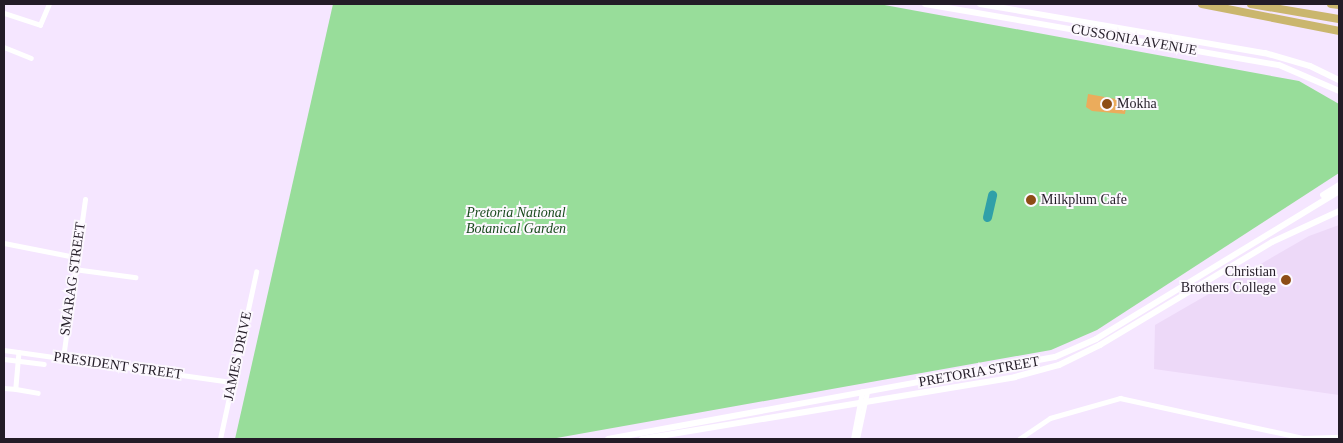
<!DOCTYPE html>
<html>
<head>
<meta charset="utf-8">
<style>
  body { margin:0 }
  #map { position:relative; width:1343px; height:443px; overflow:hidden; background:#f5e6ff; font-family:"Times New Roman",serif }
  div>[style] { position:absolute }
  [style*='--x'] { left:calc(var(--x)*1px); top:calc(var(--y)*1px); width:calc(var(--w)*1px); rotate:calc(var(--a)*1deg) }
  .built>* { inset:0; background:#edd9f8 }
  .green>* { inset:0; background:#98dd9a }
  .river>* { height:9px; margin:-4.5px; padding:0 4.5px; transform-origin:4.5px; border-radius:4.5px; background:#30a0a8 }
  .building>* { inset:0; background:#ebac5c }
  .street>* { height:4.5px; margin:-2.25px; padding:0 2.25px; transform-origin:2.25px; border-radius:2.25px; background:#fff }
  .secondary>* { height:6px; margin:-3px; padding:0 3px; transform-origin:3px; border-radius:3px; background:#fff }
  .highway>* { height:8px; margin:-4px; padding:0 4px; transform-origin:4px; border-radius:4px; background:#cab66e }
  .dots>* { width:14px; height:14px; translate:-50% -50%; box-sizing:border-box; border:2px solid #fcf8fe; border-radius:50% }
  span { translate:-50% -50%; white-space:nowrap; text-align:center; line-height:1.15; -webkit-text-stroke:4px #fcf8fe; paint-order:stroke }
  .street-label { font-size:14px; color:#231c27 }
  .poi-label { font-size:14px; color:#231c27 }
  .left { translate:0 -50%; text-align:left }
  .right { translate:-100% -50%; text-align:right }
  .park-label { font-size:14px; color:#1a4b1e; font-style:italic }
  .frame { position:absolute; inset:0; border:5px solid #231c27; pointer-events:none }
</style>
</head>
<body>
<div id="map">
  <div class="built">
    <i style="clip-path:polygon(1339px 225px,1339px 395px,1154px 369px,1155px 325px,1309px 236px)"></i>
  </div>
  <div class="green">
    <i style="clip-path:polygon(333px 4px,879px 4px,1299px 81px,1339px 104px,1339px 173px,1097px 330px,1051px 350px,551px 439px,235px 439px)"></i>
  </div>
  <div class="river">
    <i style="--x:987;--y:217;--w:23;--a:-77"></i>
  </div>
  <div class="building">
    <i style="clip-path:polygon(1088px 94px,1127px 101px,1125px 114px,1092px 111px,1086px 107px)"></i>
  </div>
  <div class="street">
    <i style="--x:4;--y:13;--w:38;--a:18"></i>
    <i style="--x:40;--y:25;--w:23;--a:-67"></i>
    <i style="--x:4;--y:47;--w:29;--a:22"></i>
    <i style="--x:4;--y:243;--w:72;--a:11.2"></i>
    <i style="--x:74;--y:269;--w:62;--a:7.5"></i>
    <i style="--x:4;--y:350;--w:231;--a:8"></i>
    <i style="--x:19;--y:352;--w:37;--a:95"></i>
    <i style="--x:16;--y:389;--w:22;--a:10"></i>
    <i style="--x:63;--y:358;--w:160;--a:-82.1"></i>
    <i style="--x:4;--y:359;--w:40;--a:7.1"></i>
    <i style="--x:4;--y:388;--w:12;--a:5"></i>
    <i style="--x:220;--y:439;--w:171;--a:-77.8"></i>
    <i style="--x:853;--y:439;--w:48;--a:-79.2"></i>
    <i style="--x:857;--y:439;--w:48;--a:-78"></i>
    <i style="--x:1019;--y:439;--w:37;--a:-34"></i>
    <i style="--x:1050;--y:418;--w:73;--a:-15.9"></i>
    <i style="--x:1120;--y:398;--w:188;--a:12.3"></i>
    <i style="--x:1304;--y:438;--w:35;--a:-2"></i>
  </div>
  <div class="secondary">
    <i style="--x:925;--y:4;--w:359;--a:9.8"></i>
    <i style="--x:1279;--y:65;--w:65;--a:23.4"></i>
    <i style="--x:980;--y:4;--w:289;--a:9.8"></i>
    <i style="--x:1265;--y:53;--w:47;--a:16.1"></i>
    <i style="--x:1310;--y:66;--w:32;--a:26"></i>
    <i style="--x:1323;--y:195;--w:19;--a:-32"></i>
    <i style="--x:608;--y:439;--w:454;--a:-10.4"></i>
    <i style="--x:1055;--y:357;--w:45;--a:-23.7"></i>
    <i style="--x:1096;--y:339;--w:285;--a:-31.3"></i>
    <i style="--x:642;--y:439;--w:378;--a:-9.4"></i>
    <i style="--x:1015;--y:377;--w:46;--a:-15.3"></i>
    <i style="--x:1059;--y:365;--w:46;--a:-26"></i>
    <i style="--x:1100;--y:345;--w:200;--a:-30.9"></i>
    <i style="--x:1272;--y:242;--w:74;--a:-24.8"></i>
  </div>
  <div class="highway">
    <i style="--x:1202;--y:4;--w:140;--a:11.1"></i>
    <i style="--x:1251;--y:4;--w:89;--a:9.7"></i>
    <i style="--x:1331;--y:4;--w:8;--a:7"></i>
  </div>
  <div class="dots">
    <i style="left:1107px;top:104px;background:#8d4d15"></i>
    <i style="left:1031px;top:200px;background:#8d4d15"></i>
    <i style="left:1286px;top:280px;background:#8d4d15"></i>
  </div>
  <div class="street-label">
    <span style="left:1134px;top:40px;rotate:10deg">CUSSONIA AVENUE</span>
    <span style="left:73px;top:279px;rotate:-82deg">SMARAG STREET</span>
    <span style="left:238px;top:356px;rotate:-78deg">JAMES DRIVE</span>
    <span style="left:118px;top:366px;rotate:8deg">PRESIDENT STREET</span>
    <span style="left:979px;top:372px;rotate:-10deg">PRETORIA STREET</span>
  </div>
  <div class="poi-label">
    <span class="left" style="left:1117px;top:104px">Mokha</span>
    <span class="left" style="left:1041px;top:200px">Milkplum Cafe</span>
    <span class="right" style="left:1276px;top:280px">Christian<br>Brothers College</span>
  </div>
  <div class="park-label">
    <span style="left:516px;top:221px">Pretoria National<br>Botanical Garden</span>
  </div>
  <div class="frame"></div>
</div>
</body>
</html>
